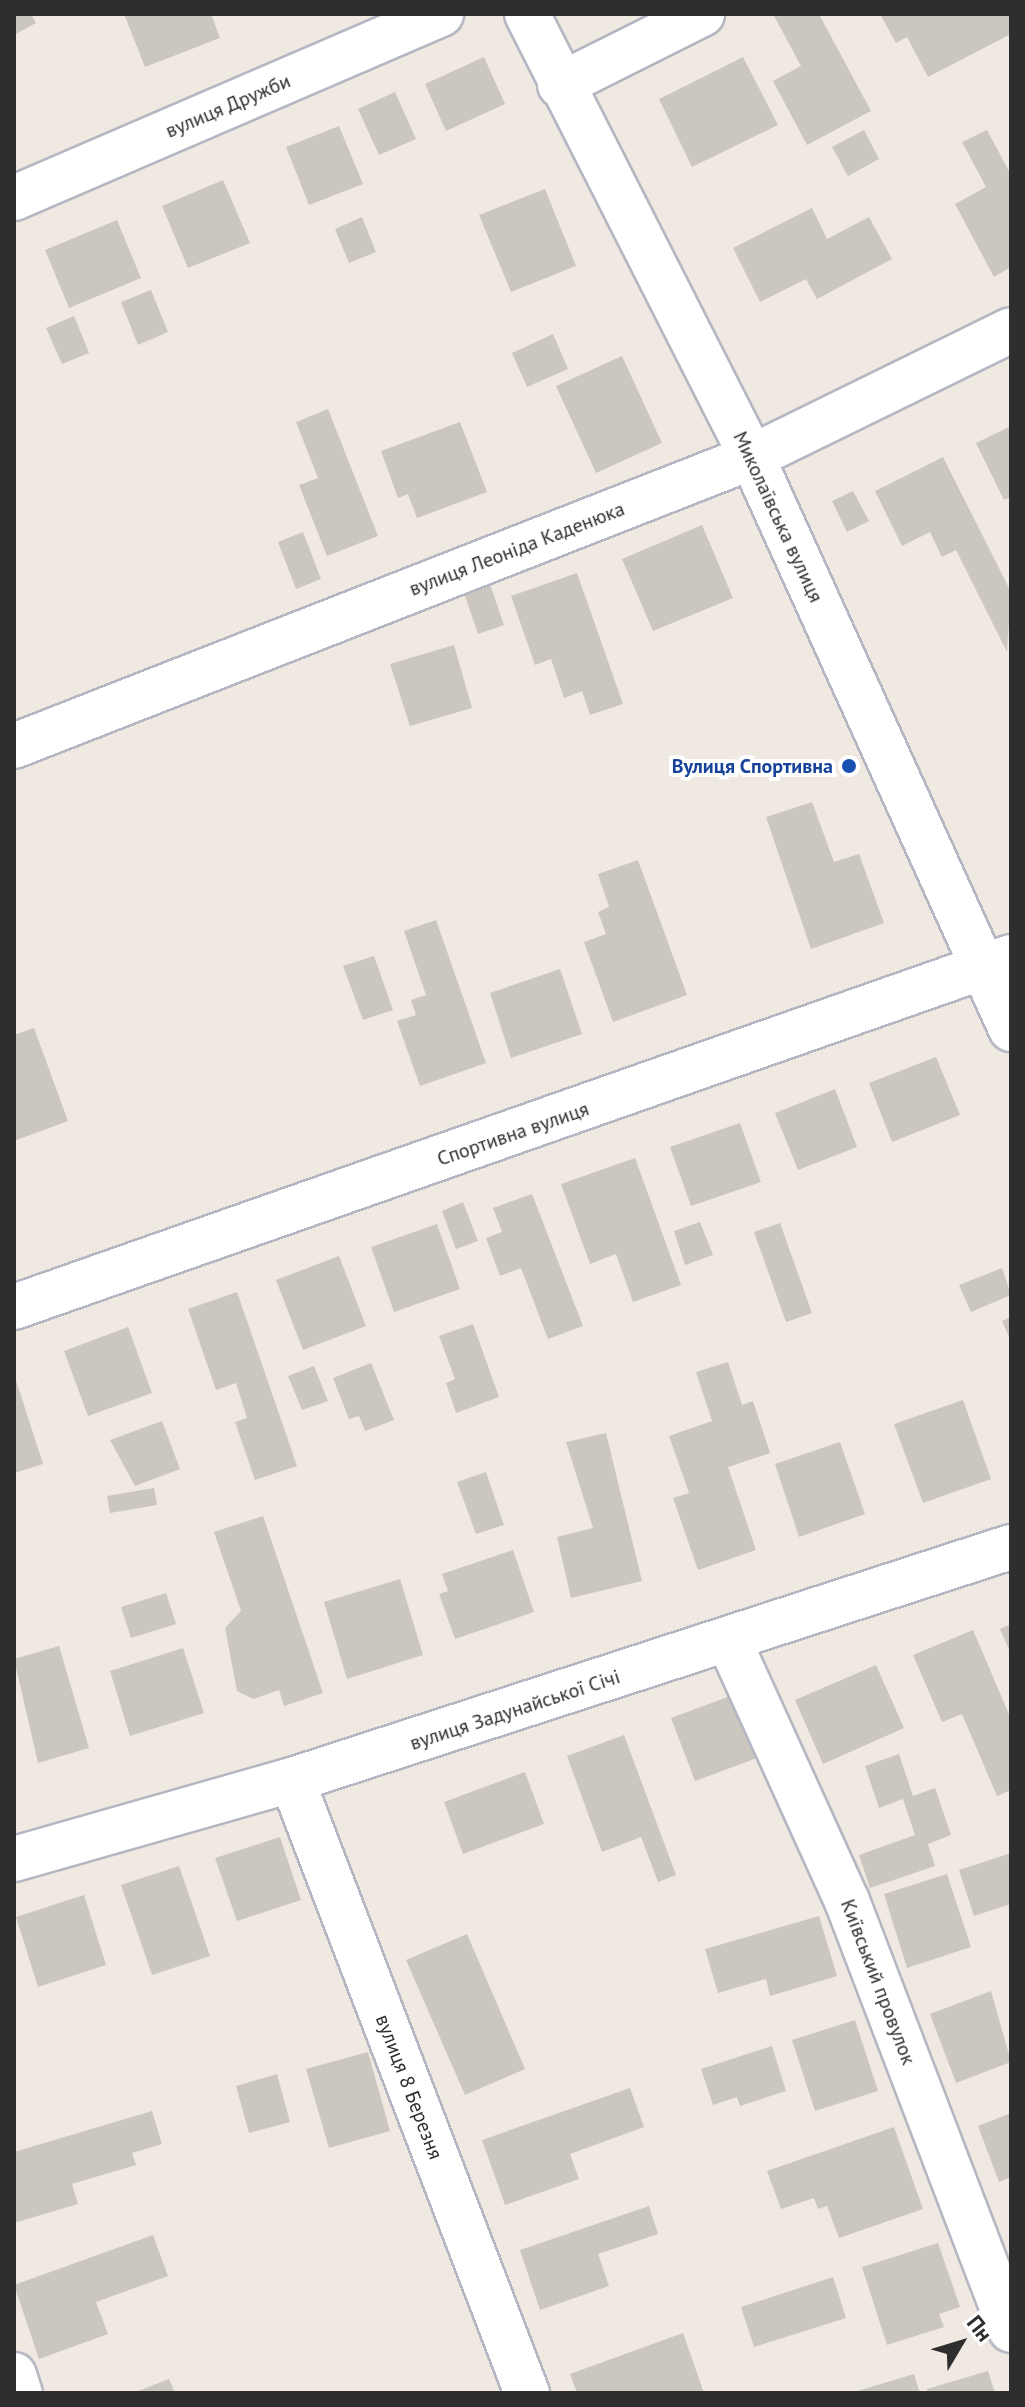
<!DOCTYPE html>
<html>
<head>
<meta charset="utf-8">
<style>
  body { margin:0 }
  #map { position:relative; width:1025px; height:2407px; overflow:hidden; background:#efe9e1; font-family:"PT Sans",sans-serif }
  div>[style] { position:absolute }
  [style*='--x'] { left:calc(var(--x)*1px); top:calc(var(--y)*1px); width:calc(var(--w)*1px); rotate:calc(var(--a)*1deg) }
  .building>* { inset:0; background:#cbc7bf }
  .roads { filter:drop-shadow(2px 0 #b4b7c1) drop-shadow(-2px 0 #b4b7c1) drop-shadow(0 2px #b4b7c1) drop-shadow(0 -2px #b4b7c1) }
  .minor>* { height:44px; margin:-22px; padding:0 22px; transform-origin:22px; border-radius:22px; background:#fff }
  .dots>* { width:22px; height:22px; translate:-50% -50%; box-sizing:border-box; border:4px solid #fff; border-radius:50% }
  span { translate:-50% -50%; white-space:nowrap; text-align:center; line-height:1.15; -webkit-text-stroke:8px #fff; paint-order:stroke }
  .street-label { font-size:20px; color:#2e2e2e }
  .transit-label { font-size:20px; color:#164399; font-weight:700 }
  .right { translate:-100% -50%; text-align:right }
  .frame { position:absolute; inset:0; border:16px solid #2e2e2e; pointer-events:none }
  .north { position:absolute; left:921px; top:2303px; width:80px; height:80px; -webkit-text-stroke:6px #fff; paint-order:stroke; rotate:52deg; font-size:22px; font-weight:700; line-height:32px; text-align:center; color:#2e2e2e }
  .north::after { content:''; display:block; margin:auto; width:28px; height:36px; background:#2e2e2e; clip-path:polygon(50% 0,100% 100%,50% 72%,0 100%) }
</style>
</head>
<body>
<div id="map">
  <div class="building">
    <i style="clip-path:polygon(14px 14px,31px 14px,36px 23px,14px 35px)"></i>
    <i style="clip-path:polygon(124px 14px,211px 14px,220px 38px,145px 67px)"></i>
    <i style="clip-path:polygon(773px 14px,819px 14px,871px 111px,807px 145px,773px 81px,801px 66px)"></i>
    <i style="clip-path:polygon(880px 14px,1011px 14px,1011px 34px,928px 77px,907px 37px,896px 43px)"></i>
    <i style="clip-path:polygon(484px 57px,505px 104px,446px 131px,425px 84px)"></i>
    <i style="clip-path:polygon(743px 57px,778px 125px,692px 167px,659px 99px)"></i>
    <i style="clip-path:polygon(395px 92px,416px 139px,379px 155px,358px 109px)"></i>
    <i style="clip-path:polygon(339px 126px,363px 184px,309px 205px,286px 147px)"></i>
    <i style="clip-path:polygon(864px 130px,879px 159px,848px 176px,832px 147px)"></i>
    <i style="clip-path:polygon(987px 130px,1011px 175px,1011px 267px,994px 277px,955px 204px,986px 187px,962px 142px)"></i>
    <i style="clip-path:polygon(223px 180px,250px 243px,188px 268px,162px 206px)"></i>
    <i style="clip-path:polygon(545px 189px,576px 266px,511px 292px,479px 215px)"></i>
    <i style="clip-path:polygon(812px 208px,827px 239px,869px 217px,892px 259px,817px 299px,806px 279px,760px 302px,733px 248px)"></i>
    <i style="clip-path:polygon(362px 217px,376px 252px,349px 263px,335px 229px)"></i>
    <i style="clip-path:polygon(117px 220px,141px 278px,69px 308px,45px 250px)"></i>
    <i style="clip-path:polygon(151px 290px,168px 332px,138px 345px,121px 302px)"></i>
    <i style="clip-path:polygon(74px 316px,89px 353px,62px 364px,46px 328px)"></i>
    <i style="clip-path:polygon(553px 334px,568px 369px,527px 387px,512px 353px)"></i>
    <i style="clip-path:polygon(622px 356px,662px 443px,596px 473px,556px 386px)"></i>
    <i style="clip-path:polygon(328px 409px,378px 536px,327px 556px,299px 485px,318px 478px,296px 422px)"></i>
    <i style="clip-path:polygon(460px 422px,487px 492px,417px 518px,408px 494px,398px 498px,381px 451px)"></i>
    <i style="clip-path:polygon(1011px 426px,1011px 497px,1004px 500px,976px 443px)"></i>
    <i style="clip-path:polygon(943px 457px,1011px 592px,1007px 652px,956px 550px,942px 557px,930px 532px,902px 546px,875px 491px)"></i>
    <i style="clip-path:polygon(853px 491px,869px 521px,847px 532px,832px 501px)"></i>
    <i style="clip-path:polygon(702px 525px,733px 598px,653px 631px,622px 559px)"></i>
    <i style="clip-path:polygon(303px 532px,321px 579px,296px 589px,278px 542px)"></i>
    <i style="clip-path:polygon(577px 573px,623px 704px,590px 715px,582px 691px,564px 698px,551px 659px,535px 665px,511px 596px)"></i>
    <i style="clip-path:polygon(490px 584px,504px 625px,478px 634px,464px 593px)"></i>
    <i style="clip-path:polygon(454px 645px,472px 708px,410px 726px,390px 664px)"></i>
    <i style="clip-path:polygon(812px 802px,834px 862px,859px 854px,884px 923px,811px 949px,766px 817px)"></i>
    <i style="clip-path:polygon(638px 860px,687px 995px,613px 1022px,584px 942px,606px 934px,598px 912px,609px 907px,598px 874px)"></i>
    <i style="clip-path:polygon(436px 920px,486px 1063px,420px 1086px,397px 1021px,416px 1015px,411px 1000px,426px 995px,404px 931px)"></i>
    <i style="clip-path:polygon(374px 956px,393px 1010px,363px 1020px,343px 966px)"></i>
    <i style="clip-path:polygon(560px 969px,582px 1034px,511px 1058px,490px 993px)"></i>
    <i style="clip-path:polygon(34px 1028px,68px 1121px,14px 1141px,14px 1035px)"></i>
    <i style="clip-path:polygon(936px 1057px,960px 1115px,892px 1142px,869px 1083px)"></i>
    <i style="clip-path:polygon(835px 1089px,857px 1147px,798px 1170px,775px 1113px)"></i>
    <i style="clip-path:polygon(740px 1123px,761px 1182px,691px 1206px,670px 1147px)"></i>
    <i style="clip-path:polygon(635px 1158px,681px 1285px,633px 1302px,616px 1254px,590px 1264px,561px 1184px)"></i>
    <i style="clip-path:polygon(532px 1194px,583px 1326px,548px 1339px,521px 1268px,500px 1276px,486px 1238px,502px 1232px,493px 1208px)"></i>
    <i style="clip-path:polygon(463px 1202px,478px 1241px,456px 1249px,442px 1211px)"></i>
    <i style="clip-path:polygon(700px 1222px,713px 1255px,685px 1265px,674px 1231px)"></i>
    <i style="clip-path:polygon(780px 1223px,812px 1313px,786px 1322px,754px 1232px)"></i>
    <i style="clip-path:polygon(437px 1224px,460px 1289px,394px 1312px,371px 1247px)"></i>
    <i style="clip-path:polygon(339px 1256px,366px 1326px,303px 1350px,276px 1280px)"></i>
    <i style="clip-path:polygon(1002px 1268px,1011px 1295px,971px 1312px,959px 1285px)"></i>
    <i style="clip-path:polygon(237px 1292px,297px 1466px,255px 1480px,235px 1422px,247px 1418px,236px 1383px,216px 1390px,188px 1309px)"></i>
    <i style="clip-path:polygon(1011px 1317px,1011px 1341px,1002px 1321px)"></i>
    <i style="clip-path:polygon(473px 1324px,499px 1397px,456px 1413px,446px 1383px,455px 1379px,439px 1336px)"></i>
    <i style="clip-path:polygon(128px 1327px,152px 1393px,88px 1416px,64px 1351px)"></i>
    <i style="clip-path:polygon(728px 1362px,742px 1405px,753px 1401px,770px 1453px,728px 1467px,756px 1550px,698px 1570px,673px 1498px,689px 1493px,669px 1436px,712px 1421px,696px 1372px)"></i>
    <i style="clip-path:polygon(371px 1363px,394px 1420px,365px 1431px,359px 1416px,349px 1419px,333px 1378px)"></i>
    <i style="clip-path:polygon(314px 1366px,328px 1401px,302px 1410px,288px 1376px)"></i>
    <i style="clip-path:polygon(14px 1374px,43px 1464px,14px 1473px)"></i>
    <i style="clip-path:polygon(963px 1400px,991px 1479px,923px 1503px,894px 1424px)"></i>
    <i style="clip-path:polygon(162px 1421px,180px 1469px,135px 1486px,110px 1440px)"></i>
    <i style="clip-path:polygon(606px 1433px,642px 1581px,571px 1598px,557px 1537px,593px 1528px,566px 1442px)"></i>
    <i style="clip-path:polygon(840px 1442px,865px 1514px,799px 1537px,775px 1464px)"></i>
    <i style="clip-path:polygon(486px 1472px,504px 1525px,476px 1534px,457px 1482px)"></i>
    <i style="clip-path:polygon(154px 1488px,157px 1505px,110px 1513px,107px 1496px)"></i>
    <i style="clip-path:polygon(263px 1516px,323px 1693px,284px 1706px,279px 1690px,253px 1699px,237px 1691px,225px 1628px,241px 1611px,214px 1532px)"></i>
    <i style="clip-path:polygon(513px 1550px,534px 1612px,455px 1639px,439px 1594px,448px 1591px,442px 1574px)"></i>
    <i style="clip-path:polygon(400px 1579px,423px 1655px,347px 1679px,324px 1602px)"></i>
    <i style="clip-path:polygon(166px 1593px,176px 1624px,131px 1638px,121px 1607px)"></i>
    <i style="clip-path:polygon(1011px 1624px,1011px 1654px,1000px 1629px)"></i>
    <i style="clip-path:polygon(973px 1630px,1011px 1719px,1011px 1790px,997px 1796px,962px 1714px,942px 1722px,913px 1655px)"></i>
    <i style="clip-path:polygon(59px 1646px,89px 1748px,38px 1763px,14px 1659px)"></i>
    <i style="clip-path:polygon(183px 1648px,204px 1713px,130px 1736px,110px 1671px)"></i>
    <i style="clip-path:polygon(876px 1665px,904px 1728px,823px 1764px,795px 1700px)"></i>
    <i style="clip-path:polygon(733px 1695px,757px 1758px,695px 1781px,671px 1718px)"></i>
    <i style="clip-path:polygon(624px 1735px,676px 1875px,658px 1882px,641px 1837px,602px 1852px,567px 1756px)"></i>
    <i style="clip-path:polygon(899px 1754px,913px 1796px,935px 1788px,951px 1835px,928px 1844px,935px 1866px,870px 1888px,859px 1855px,915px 1835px,903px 1799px,879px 1808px,865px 1766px)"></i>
    <i style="clip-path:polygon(525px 1772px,544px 1824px,463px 1854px,444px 1802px)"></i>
    <i style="clip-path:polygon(280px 1837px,301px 1900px,237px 1921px,215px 1858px)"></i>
    <i style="clip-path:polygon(1011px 1853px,1011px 1904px,974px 1916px,959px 1870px)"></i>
    <i style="clip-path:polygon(179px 1866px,210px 1956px,152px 1975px,121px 1885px)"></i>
    <i style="clip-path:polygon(947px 1874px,971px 1947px,907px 1968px,884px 1894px)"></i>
    <i style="clip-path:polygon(84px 1895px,106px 1965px,38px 1987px,16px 1917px)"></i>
    <i style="clip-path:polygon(819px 1916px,837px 1976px,770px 1996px,766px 1979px,718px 1993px,705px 1949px)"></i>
    <i style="clip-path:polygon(467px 1934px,525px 2069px,465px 2095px,406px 1960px)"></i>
    <i style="clip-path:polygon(991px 1991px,1011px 2062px,956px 2083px,930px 2014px)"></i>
    <i style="clip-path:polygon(855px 2020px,878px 2091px,815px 2111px,792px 2040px)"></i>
    <i style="clip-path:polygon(772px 2046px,786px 2091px,740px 2106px,737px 2097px,713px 2105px,701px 2069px)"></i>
    <i style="clip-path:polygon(368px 2052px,390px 2131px,329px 2148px,306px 2069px)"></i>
    <i style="clip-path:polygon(277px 2074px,290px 2122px,249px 2133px,236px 2086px)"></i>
    <i style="clip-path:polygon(630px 2088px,644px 2127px,570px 2154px,579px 2179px,505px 2205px,482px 2140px)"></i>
    <i style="clip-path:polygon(152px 2111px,162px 2144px,132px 2153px,136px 2165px,72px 2184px,78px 2204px,14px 2223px,14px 2152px)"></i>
    <i style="clip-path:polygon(1011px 2113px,1011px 2177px,999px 2182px,978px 2126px)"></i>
    <i style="clip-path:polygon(894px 2127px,923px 2209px,839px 2238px,827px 2206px,818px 2209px,814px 2198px,781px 2209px,767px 2171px)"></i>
    <i style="clip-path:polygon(649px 2206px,658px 2234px,598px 2254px,609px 2286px,540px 2310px,520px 2250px)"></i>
    <i style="clip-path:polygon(153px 2235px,168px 2276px,96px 2302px,108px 2334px,39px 2359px,14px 2285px)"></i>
    <i style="clip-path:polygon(938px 2243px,960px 2307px,939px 2314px,944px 2327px,887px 2345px,862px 2267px)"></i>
    <i style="clip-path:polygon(833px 2277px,846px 2318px,754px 2347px,741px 2307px)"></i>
    <i style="clip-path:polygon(683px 2333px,704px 2393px,577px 2393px,570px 2374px)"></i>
    <i style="clip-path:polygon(988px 2371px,995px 2393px,928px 2393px,927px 2389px)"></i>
    <i style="clip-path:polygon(914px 2374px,920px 2393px,854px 2393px,854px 2392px)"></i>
    <i style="clip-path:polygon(169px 2379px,175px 2393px,133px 2393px)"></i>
  </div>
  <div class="roads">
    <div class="minor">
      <i style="--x:527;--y:14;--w:497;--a:63.1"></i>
      <i style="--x:752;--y:457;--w:628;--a:65.64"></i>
      <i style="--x:560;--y:85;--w:159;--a:-26.6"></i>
      <i style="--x:14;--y:198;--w:465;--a:-23.3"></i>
      <i style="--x:14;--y:746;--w:793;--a:-21.39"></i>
      <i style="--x:752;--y:457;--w:288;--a:-26.1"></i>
      <i style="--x:14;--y:1307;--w:1057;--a:-19.34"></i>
      <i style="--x:729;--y:1641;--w:286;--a:65.6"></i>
      <i style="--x:847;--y:1901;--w:459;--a:69.1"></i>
      <i style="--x:292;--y:1780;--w:657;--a:69.03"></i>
      <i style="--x:14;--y:1859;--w:289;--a:-15.9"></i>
      <i style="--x:292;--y:1780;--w:756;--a:-17.96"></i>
      <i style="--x:14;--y:2375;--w:19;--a:72"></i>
    </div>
  </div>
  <div class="dots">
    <i style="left:849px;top:766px;background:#1a4fb4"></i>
  </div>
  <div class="street-label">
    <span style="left:228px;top:106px;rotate:-23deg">вулиця Дружби</span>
    <span style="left:778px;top:517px;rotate:65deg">Миколаївська вулиця</span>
    <span style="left:517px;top:549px;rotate:-21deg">вулиця Леоніда Каденюка</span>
    <span style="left:513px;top:1134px;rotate:-19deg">Спортивна вулиця</span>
    <span style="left:515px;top:1710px;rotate:-18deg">вулиця Задунайської Січі</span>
    <span style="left:878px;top:1982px;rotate:69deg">Київський провулок</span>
    <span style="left:409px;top:2087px;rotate:69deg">вулиця 8 Березня</span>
  </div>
  <div class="transit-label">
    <span class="right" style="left:833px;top:766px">Вулиця Спортивна</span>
  </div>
  <div class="frame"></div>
  <div class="north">Пн</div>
</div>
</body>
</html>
